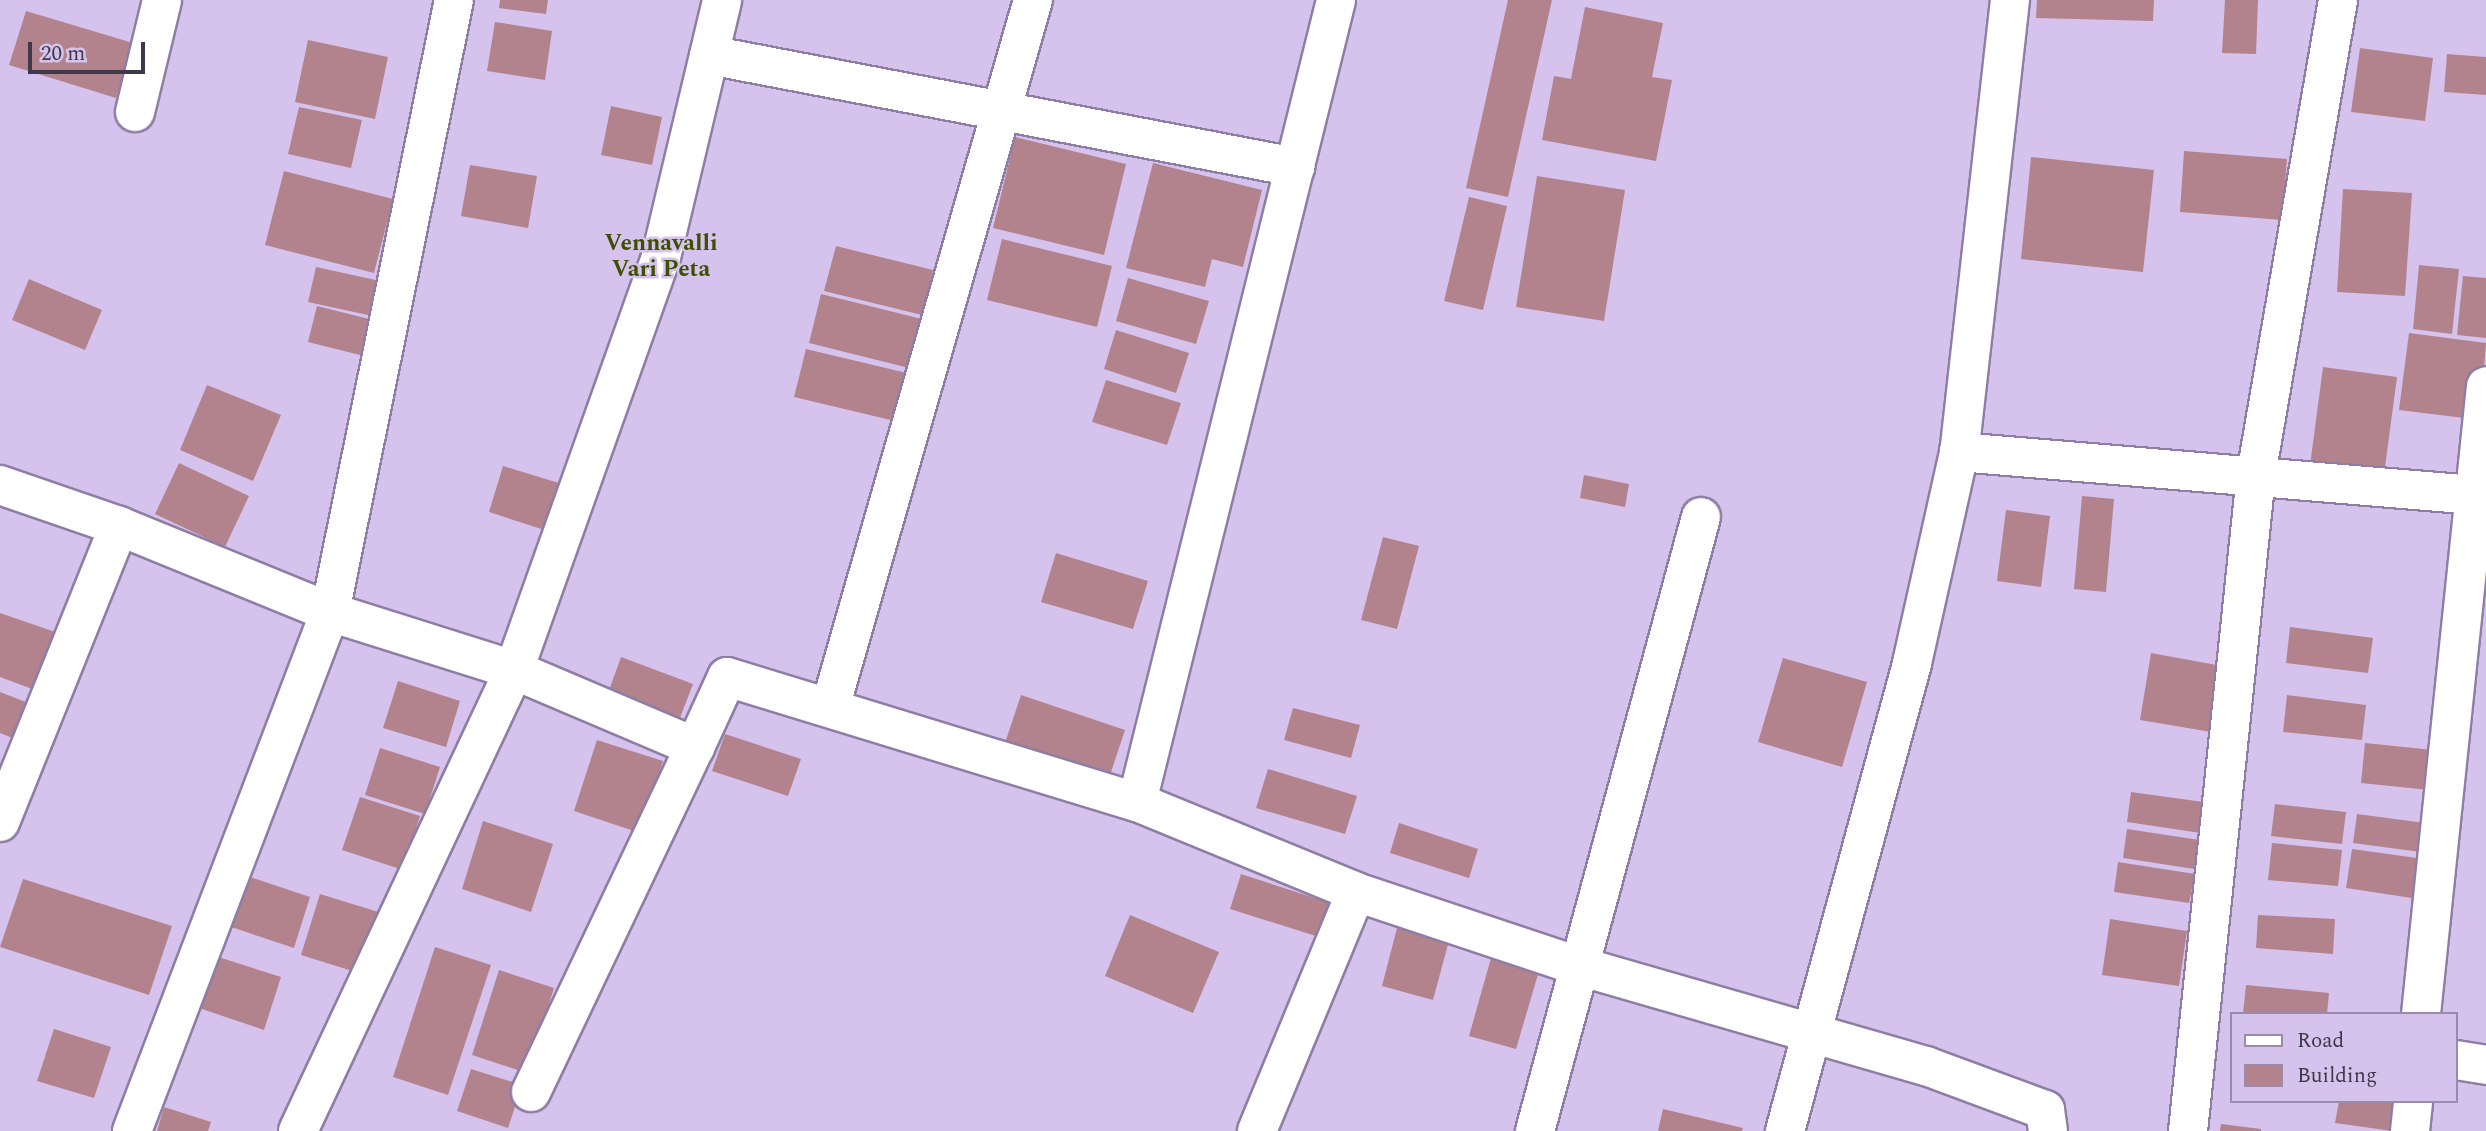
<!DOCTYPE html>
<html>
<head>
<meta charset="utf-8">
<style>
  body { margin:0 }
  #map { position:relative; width:2486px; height:1131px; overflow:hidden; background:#d5c3ed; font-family:Spectral,serif }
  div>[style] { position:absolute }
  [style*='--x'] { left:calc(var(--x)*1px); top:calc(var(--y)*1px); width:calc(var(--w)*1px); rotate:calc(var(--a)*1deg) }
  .building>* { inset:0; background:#b3838d }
  .roads { filter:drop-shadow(2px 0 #8e7da4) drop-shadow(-2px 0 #8e7da4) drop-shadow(0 2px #8e7da4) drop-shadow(0 -2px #8e7da4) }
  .street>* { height:38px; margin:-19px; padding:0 19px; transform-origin:19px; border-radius:19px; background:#fff }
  span { translate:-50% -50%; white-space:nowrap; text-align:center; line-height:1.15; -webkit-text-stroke:5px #d5c3ed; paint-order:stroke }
  .neighbourhood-label { font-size:23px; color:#3c5000; font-weight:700 }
  .legend { position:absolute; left:2230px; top:1012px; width:228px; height:91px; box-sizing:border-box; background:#d5c3ed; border:2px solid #998bab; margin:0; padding:9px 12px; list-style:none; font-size:21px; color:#3f3849 }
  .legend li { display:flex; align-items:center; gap:14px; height:35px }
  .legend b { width:35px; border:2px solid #998bab }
  .scale { position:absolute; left:28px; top:42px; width:117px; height:32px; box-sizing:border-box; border:4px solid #3f3849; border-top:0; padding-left:9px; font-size:21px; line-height:24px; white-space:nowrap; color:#3f3849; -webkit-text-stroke:5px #d5c3ed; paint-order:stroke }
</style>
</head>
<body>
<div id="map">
  <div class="building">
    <i style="clip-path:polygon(500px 0,548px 0,546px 14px,499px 8px)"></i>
    <i style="clip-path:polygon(1508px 0,1552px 0,1508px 197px,1466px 188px)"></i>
    <i style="clip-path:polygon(2037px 0,2154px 0,2153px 21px,2036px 18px)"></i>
    <i style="clip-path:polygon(2225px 0,2258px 0,2256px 54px,2222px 53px)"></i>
    <i style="clip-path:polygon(1585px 7px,1663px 23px,1652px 77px,1672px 80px,1656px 161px,1542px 140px,1554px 76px,1571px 79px)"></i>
    <i style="clip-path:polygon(26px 11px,133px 43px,116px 98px,9px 65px)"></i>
    <i style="clip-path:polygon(495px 22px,552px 31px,545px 80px,487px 71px)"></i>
    <i style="clip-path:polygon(308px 40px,388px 57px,375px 119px,295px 102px)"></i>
    <i style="clip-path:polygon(2360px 48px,2433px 58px,2425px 121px,2351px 112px)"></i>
    <i style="clip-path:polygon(2447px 54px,2486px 57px,2486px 95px,2444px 92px)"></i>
    <i style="clip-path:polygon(611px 106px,662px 117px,652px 165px,601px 155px)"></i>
    <i style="clip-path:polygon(299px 107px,362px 120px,351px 168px,288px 154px)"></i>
    <i style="clip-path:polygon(1015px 137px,1126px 164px,1104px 255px,993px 228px)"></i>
    <i style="clip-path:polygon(2184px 151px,2287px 159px,2282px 220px,2180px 212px)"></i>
    <i style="clip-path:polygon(2031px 157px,2154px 170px,2143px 272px,2021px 259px)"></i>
    <i style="clip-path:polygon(1153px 163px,1262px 190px,1243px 267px,1212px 259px,1205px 287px,1126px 268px)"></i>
    <i style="clip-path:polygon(470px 165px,537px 176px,528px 228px,461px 216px)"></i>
    <i style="clip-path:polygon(284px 171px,393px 199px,374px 273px,265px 245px)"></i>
    <i style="clip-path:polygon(1537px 176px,1625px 190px,1604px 321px,1516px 307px)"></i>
    <i style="clip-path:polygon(2343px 189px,2412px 193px,2405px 296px,2337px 292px)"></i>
    <i style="clip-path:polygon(1469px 197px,1507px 206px,1483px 310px,1444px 301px)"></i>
    <i style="clip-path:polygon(1002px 239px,1112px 266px,1097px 327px,987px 300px)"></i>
    <i style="clip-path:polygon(836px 246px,933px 270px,922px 315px,824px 291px)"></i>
    <i style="clip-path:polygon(2419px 265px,2459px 269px,2452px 334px,2413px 329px)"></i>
    <i style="clip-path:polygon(316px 267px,385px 282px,377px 317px,308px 302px)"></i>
    <i style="clip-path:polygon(2463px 276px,2486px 278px,2486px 338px,2457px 335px)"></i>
    <i style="clip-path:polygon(1128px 278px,1209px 301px,1196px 344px,1116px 321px)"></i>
    <i style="clip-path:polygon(29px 279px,102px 310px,85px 350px,12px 320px)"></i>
    <i style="clip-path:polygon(821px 294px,922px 319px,909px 368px,809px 343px)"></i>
    <i style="clip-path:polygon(317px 306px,377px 321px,368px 357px,308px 342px)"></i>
    <i style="clip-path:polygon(1116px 330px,1189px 353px,1176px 393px,1104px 369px)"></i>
    <i style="clip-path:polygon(2409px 333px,2486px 343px,2480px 420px,2399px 410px)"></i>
    <i style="clip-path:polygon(806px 349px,911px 374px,899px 422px,794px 397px)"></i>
    <i style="clip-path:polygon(2323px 367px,2397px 377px,2383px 482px,2309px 473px)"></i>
    <i style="clip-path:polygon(1106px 380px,1181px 403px,1167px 445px,1092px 422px)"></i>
    <i style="clip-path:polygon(207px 385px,281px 415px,253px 481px,180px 450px)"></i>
    <i style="clip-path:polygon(179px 463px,249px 496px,225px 547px,155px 514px)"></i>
    <i style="clip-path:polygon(503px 466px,572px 487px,557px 534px,489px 512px)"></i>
    <i style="clip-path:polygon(1584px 475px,1629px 484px,1625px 507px,1580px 498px)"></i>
    <i style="clip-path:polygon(2082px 496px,2114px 499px,2106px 592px,2074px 589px)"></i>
    <i style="clip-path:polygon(2006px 510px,2050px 516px,2041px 587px,1997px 581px)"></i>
    <i style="clip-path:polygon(1383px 537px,1419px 546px,1397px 629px,1361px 620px)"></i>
    <i style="clip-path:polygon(1056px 553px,1148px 581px,1133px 629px,1041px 602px)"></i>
    <i style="clip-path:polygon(0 613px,64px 635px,43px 693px,0 677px)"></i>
    <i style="clip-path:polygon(2290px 627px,2373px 638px,2368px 673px,2286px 663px)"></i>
    <i style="clip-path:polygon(2151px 653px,2233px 668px,2223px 734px,2140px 720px)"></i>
    <i style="clip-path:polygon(621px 657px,693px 684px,678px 723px,607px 696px)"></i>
    <i style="clip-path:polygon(1783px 658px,1867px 682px,1842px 767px,1758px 742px)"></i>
    <i style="clip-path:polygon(398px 681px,460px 701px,446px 747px,383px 728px)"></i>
    <i style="clip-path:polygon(0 692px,44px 709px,30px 745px,0 733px)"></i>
    <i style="clip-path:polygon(1021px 695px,1125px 730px,1108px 781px,1004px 746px)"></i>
    <i style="clip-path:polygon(2287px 695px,2366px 705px,2362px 740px,2283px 732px)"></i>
    <i style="clip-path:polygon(1293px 708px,1360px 725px,1351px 758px,1284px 740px)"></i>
    <i style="clip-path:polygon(725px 734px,801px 759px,788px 796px,712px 771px)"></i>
    <i style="clip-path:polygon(597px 740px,663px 761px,640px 833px,574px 811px)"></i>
    <i style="clip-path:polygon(2365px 743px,2443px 751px,2439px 791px,2361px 783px)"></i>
    <i style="clip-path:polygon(380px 748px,440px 767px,425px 814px,365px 795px)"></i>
    <i style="clip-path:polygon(1268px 769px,1357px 796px,1345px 834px,1256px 808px)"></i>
    <i style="clip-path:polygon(2131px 792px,2218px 804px,2214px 835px,2127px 822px)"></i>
    <i style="clip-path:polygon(360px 797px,420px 816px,403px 870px,342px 850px)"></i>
    <i style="clip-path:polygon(2275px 804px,2346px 812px,2342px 844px,2271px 836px)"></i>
    <i style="clip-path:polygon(2357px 814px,2425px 823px,2421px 852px,2353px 843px)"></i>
    <i style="clip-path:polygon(483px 821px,553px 844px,531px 912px,462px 889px)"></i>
    <i style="clip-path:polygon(1399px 823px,1478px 849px,1469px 878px,1390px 853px)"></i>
    <i style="clip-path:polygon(2127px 829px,2206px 841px,2201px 870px,2123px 858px)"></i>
    <i style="clip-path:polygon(2272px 843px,2342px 850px,2338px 886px,2268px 880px)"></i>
    <i style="clip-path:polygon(2352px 849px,2431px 860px,2425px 900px,2346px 888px)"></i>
    <i style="clip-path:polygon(2118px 862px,2195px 874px,2189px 903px,2114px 892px)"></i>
    <i style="clip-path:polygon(241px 874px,310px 897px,294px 948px,225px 925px)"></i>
    <i style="clip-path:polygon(1241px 874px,1330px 903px,1319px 937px,1230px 909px)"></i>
    <i style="clip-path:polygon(23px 879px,172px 926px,149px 995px,0 947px)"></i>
    <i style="clip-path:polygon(320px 894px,385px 914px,365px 975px,301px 955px)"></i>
    <i style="clip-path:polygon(1130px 915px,1219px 952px,1193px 1013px,1105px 976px)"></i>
    <i style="clip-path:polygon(2258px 915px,2335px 919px,2333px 954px,2256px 948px)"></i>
    <i style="clip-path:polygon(2110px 919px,2187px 931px,2179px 986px,2102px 975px)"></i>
    <i style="clip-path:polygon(1398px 924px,1450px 937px,1433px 1000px,1382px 986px)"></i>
    <i style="clip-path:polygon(435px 947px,491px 965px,448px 1095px,393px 1077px)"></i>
    <i style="clip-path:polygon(209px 954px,281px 977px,264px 1030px,193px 1006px)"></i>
    <i style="clip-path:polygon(1491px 958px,1539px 971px,1516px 1049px,1469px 1036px)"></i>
    <i style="clip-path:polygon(499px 970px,554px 988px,527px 1073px,472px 1055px)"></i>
    <i style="clip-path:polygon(2246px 985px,2329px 993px,2327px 1014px,2243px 1014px)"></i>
    <i style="clip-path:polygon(54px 1029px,111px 1047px,94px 1098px,37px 1081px)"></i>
    <i style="clip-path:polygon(471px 1069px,522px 1085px,508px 1128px,457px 1111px)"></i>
    <i style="clip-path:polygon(2339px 1101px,2396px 1101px,2392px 1131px,2335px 1123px)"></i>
    <i style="clip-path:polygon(164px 1107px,211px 1122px,208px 1131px,157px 1131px)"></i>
    <i style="clip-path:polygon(1663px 1109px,1743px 1128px,1742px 1131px,1658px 1131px)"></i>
    <i style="clip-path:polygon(2221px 1124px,2261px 1129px,2261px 1131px,2220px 1131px)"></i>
  </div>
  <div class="roads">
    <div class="street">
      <i style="--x:2010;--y:0;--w:455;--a:96.4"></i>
      <i style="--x:1959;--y:452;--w:529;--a:4.77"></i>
      <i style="--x:709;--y:55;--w:597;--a:10.82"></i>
      <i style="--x:135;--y:112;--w:115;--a:-76.4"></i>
      <i style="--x:0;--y:485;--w:126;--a:19"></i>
      <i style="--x:119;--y:526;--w:228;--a:22.2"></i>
      <i style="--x:330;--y:612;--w:193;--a:17.5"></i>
      <i style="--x:514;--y:670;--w:197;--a:23"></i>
      <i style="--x:695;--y:747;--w:77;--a:-65.4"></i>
      <i style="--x:727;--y:677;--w:429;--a:17"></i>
      <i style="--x:1137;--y:802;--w:237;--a:22.3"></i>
      <i style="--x:1356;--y:892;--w:259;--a:112.5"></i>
      <i style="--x:830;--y:708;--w:737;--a:-74"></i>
      <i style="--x:1137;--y:802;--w:826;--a:-76.06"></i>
      <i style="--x:0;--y:822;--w:319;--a:-68.1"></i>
      <i style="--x:1356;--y:892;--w:235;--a:18.4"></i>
      <i style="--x:1579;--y:966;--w:361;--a:16.1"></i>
      <i style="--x:1926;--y:1066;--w:127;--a:20.3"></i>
      <i style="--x:2045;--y:1110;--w:21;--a:82"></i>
      <i style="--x:2421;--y:1014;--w:631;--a:-84.09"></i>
      <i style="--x:2456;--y:1060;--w:30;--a:9"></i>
      <i style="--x:531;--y:1092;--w:382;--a:-64.6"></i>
      <i style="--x:132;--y:1131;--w:555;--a:-69.12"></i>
      <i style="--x:330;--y:612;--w:624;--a:-78.55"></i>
      <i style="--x:298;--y:1131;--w:509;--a:-64.89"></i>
      <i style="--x:514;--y:670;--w:438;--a:-70.4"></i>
      <i style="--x:661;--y:257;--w:264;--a:-76.6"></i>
      <i style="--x:1535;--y:1131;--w:636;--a:-74.87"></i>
      <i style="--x:1785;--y:1131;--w:485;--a:-74.8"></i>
      <i style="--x:1912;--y:663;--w:216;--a:-77.4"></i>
      <i style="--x:2188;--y:1131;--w:660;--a:-84.08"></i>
      <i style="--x:2256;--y:475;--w:482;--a:-80.2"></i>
      <i style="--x:2410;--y:1131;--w:30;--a:-84"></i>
    </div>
  </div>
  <div class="neighbourhood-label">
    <span style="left:661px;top:257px">Vennavalli<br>Vari Peta</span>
  </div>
  <ul class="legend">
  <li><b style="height:9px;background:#fff"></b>Road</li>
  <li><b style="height:19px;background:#b3838d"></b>Building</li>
  </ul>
  <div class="scale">20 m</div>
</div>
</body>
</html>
